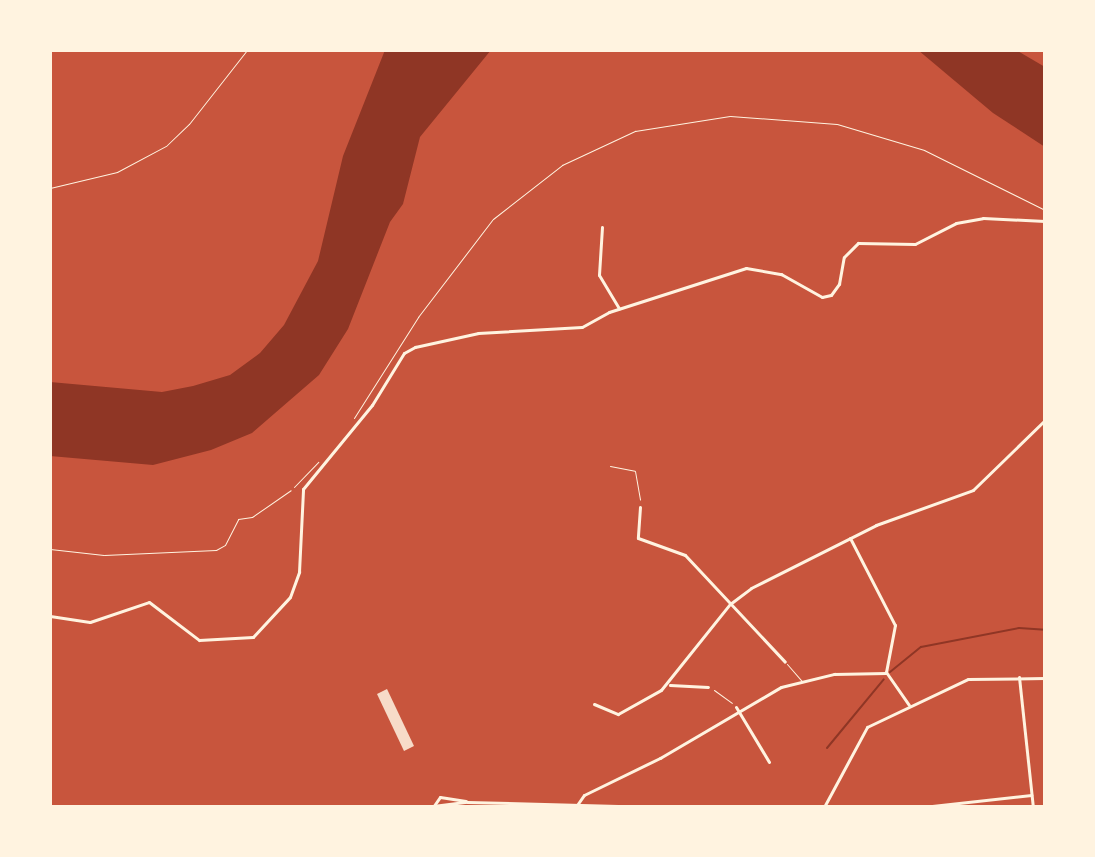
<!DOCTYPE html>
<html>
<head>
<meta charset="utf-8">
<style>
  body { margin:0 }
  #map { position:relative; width:1095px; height:857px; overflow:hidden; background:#c8553d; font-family:"Archivo Narrow",sans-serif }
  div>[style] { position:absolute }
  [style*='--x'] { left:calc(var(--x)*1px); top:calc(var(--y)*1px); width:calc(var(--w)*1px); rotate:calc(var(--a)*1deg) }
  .water>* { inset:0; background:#8f3625 }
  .stream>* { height:2px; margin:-1px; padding:0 1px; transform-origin:1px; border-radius:1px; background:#8f3625 }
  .building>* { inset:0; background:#f7dbc8 }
  .path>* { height:1px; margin:-0.5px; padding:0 0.5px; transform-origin:0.5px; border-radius:0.5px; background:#fff3e0 }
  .service>* { height:1px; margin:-0.5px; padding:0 0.5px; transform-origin:0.5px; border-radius:0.5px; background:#fff3e0 }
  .minor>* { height:3px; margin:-1.5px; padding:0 1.5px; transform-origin:1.5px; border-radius:1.5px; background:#fff3e0 }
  span { translate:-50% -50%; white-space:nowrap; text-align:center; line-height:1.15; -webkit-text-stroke:8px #fff3e0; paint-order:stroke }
  .frame { position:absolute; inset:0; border:52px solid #fff3e0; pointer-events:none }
</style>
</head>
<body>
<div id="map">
  <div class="water">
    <i style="clip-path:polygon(385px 50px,491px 50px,420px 137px,403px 204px,390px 222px,348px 329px,319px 375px,252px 433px,211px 450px,153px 465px,50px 456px,50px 382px,162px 392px,193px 386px,230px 375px,260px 353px,284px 325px,318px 261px,343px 156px)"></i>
    <i style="clip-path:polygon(918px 50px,1016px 50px,1045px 67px,1045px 147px,993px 113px)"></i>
  </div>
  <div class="stream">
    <i style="--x:890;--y:672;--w:40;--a:-39"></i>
    <i style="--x:921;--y:647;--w:100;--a:-11"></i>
    <i style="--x:1019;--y:628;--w:26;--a:4"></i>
    <i style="--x:827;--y:748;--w:89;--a:-50.4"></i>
  </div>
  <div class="building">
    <i style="clip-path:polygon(387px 689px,414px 746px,404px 751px,377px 694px)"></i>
  </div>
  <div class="path">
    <i style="--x:50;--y:188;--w:69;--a:-13.4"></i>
    <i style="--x:117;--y:172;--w:55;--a:-28"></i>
    <i style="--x:166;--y:146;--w:32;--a:-44"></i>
    <i style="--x:189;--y:124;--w:94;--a:-51.9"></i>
    <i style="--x:354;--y:418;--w:120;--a:-57.6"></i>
    <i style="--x:418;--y:317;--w:123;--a:-52.6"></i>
    <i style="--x:493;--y:219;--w:88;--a:-38"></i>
    <i style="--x:562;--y:165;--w:81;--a:-25"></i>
    <i style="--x:635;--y:131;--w:96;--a:-9"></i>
    <i style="--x:730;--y:116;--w:107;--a:4.3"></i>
    <i style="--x:837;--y:124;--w:91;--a:16.6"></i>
    <i style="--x:924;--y:150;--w:135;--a:26.4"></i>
    <i style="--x:610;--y:466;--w:25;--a:11"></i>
    <i style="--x:635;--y:471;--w:29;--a:80"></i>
    <i style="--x:294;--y:487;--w:35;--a:-46"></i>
    <i style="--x:714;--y:690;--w:22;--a:36"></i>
  </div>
  <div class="service">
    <i style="--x:50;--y:549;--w:54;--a:6.3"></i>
    <i style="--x:104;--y:555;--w:112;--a:-2.6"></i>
    <i style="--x:216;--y:550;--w:10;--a:-29"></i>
    <i style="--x:225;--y:545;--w:29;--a:-63"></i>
    <i style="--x:238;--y:519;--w:14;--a:-8"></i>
    <i style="--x:252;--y:517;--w:47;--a:-34.7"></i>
    <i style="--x:787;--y:664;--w:23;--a:49"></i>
  </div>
  <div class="minor">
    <i style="--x:602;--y:227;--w:48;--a:93.6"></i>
    <i style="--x:599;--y:275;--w:39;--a:59"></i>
    <i style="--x:640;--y:507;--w:31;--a:94"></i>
    <i style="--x:638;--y:538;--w:50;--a:19.9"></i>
    <i style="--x:685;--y:555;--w:146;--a:46.9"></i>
    <i style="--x:850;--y:538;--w:98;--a:62.7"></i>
    <i style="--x:895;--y:625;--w:48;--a:100.8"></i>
    <i style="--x:886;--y:672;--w:40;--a:55.1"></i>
    <i style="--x:50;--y:616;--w:40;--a:8.5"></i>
    <i style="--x:90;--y:622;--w:62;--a:-18.7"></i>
    <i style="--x:149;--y:602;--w:63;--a:37.2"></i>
    <i style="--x:199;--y:640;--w:54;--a:-3.2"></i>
    <i style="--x:253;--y:637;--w:54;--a:-47.2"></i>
    <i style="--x:290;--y:597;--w:27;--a:-70"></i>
    <i style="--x:299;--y:572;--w:83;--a:-87.2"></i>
    <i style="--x:303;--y:489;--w:109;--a:-50.6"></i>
    <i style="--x:372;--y:405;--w:61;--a:-58.4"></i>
    <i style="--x:404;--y:353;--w:13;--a:-29"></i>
    <i style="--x:415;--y:347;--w:65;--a:-12.5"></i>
    <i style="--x:478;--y:333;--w:104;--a:-3.3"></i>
    <i style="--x:582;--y:327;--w:31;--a:-29"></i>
    <i style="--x:609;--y:312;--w:144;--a:-17.8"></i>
    <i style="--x:746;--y:268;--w:36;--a:10"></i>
    <i style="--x:781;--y:274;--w:47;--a:29.3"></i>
    <i style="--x:822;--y:297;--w:9;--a:-13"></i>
    <i style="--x:831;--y:295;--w:14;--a:-54"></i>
    <i style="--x:839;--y:284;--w:27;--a:-80"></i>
    <i style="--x:844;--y:257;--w:20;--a:-45"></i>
    <i style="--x:858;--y:243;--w:57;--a:1"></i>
    <i style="--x:915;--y:244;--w:46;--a:-27.1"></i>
    <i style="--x:956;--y:223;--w:27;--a:-10"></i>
    <i style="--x:983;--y:218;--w:62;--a:2.8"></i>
    <i style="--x:1019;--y:677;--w:131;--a:83.9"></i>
    <i style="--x:670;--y:685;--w:38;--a:3"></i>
    <i style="--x:594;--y:704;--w:26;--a:23"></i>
    <i style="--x:618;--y:714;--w:49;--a:-29.2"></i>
    <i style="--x:661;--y:690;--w:110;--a:-51.3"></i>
    <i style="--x:730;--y:604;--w:26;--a:-37"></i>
    <i style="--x:751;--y:588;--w:140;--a:-26.7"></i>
    <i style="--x:876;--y:525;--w:103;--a:-19.8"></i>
    <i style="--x:973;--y:490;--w:100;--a:-44.2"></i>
    <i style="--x:736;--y:707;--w:64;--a:59"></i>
    <i style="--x:577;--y:805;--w:12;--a:-55"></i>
    <i style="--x:584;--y:795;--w:85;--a:-26"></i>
    <i style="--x:660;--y:758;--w:140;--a:-30.4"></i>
    <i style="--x:781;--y:687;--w:55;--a:-13.8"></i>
    <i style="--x:834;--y:674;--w:52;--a:-1.1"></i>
    <i style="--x:433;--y:806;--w:34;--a:-7"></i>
    <i style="--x:467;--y:802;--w:197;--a:1.5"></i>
    <i style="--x:433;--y:807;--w:12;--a:-55"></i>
    <i style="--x:440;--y:797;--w:26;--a:9"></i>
    <i style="--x:824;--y:807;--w:91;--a:-61.7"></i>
    <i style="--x:867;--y:727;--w:112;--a:-25.4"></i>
    <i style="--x:968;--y:679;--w:77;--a:-0.7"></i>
    <i style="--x:923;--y:807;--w:109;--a:-6.3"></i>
  </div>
  <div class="frame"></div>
</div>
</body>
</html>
